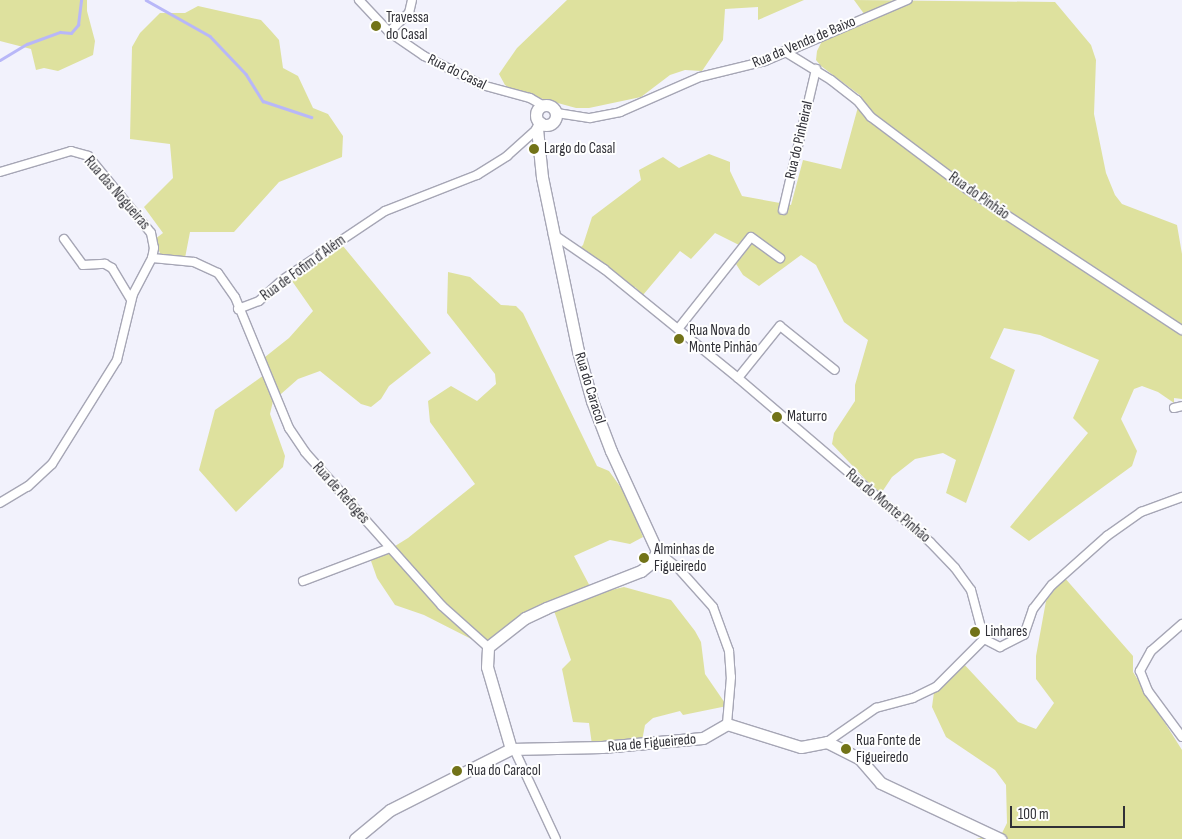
<!DOCTYPE html>
<html>
<head>
<meta charset="utf-8">
<style>
  body { margin:0 }
  #map { position:relative; width:1182px; height:839px; overflow:hidden; background:#f2f2fc; font-family:"Sofia Sans Condensed",sans-serif }
  div>[style] { position:absolute }
  [style*='--x'] { left:calc(var(--x)*1px); top:calc(var(--y)*1px); width:calc(var(--w)*1px); rotate:calc(var(--a)*1deg) }
  .green>* { inset:0; background:#dee19e }
  .stream>* { height:2.5px; margin:-1.25px; padding:0 1.25px; transform-origin:1.25px; border-radius:1.25px; background:#b8b7f8 }
  .roads { filter:drop-shadow(1px 0 #a6a6b5) drop-shadow(-1px 0 #a6a6b5) drop-shadow(0 1px #a6a6b5) drop-shadow(0 -1px #a6a6b5) }
  .street>* { height:8px; margin:-4px; padding:0 4px; transform-origin:4px; border-radius:4px; background:#fff }
  .secondary>* { height:11px; margin:-5.5px; padding:0 5.5px; transform-origin:5.5px; border-radius:5.5px; background:#fff }
  .secondary>.ring { margin:-5.5px; padding:0; box-sizing:content-box; background:none; border:11px solid #fff; border-radius:50% }
  .dots>* { width:14px; height:14px; translate:-50% -50%; box-sizing:border-box; border:2px solid #fff; border-radius:50% }
  span { translate:-50% -50%; white-space:nowrap; text-align:center; line-height:1.15; -webkit-text-stroke:4px #fff; paint-order:stroke }
  .poi-label { font-size:15px; color:#303037 }
  .left { translate:0 -50%; text-align:left }
  .street-label { font-size:15px; color:#303037 }
  .scale { position:absolute; left:1010px; top:806px; width:115px; height:22px; box-sizing:border-box; border:2px solid #303037; border-top:0; padding-left:6px; font-size:15px; line-height:18px; white-space:nowrap; color:#303037; -webkit-text-stroke:4px #fff; paint-order:stroke }
</style>
</head>
<body>
<div id="map">
  <div class="green">
    <i style="clip-path:polygon(0 0,87px 0,87px 11px,95px 41px,93px 55px,58px 71px,44px 68px,36px 70px,31px 49px,0 41px)"></i>
    <i style="clip-path:polygon(567px 0,804px 0,758px 20px,758px 7px,725px 9px,723px 40px,702px 71px,685px 70px,670px 75px,641px 97px,589px 108px,576px 108px,514px 91px,505px 85px,499px 74px,517px 48px)"></i>
    <i style="clip-path:polygon(854px 0,1055px 2px,1091px 45px,1096px 60px,1094px 114px,1106px 173px,1115px 195px,1122px 204px,1177px 225px,1182px 254px,1182px 399px,1174px 398px,1174px 403px,1158px 392px,1142px 386px,1134px 389px,1121px 419px,1137px 451px,1132px 466px,1029px 541px,1010px 527px,1088px 433px,1073px 418px,1099px 360px,1040px 335px,1004px 328px,990px 358px,1015px 370px,966px 503px,946px 493px,956px 460px,943px 453px,915px 459px,892px 477px,880px 495px,832px 444px,834px 433px,855px 401px,855px 385px,868px 340px,844px 322px,816px 265px,801px 255px,759px 286px,743px 275px,736px 264px,745px 253px,741px 246px,715px 233px,691px 259px,680px 251px,643px 295px,635px 287px,631px 291px,577px 251px,583px 245px,592px 217px,641px 180px,639px 170px,663px 157px,679px 168px,709px 154px,730px 162px,730px 171px,742px 196px,791px 205px,803px 160px,841px 169px,861px 96px,821px 66px,816px 60px,817px 51px,822px 41px,870px 22px)"></i>
    <i style="clip-path:polygon(198px 6px,261px 20px,272px 32px,279px 40px,283px 68px,298px 76px,313px 108px,328px 114px,343px 136px,342px 157px,279px 182px,234px 232px,190px 232px,185px 258px,161px 256px,155px 239px,163px 233px,144px 207px,173px 178px,170px 144px,130px 139px,132px 47px,140px 33px,160px 13px,185px 13px)"></i>
    <i style="clip-path:polygon(343px 246px,431px 353px,389px 386px,381px 399px,371px 407px,361px 404px,320px 371px,298px 379px,273px 401px,270px 414px,285px 456px,283px 467px,236px 512px,199px 470px,215px 410px,264px 375px,260px 361px,289px 338px,313px 311px,292px 281px)"></i>
    <i style="clip-path:polygon(448px 272px,470px 277px,501px 305px,516px 306px,523px 313px,597px 466px,609px 471px,627px 496px,643px 537px,630px 544px,610px 540px,574px 556px,594px 594px,624px 587px,671px 600px,695px 631px,701px 642px,705px 674px,727px 706px,683px 715px,680px 711px,653px 718px,645px 725px,642px 741px,592px 745px,589px 723px,573px 722px,562px 669px,571px 660px,551px 602px,487px 647px,424px 615px,395px 605px,377px 578px,371px 561px,408px 538px,475px 484px,430px 422px,428px 401px,451px 386px,477px 401px,496px 384px,495px 374px,447px 313px)"></i>
    <i style="clip-path:polygon(1064px 577px,1133px 656px,1133px 672px,1182px 750px,1182px 839px,976px 839px,1002px 833px,1007px 823px,1006px 785px,995px 770px,946px 737px,932px 707px,934px 692px,961px 661px,1018px 722px,1036px 729px,1054px 703px,1036px 679px,1036px 656px,1046px 601px)"></i>
  </div>
  <div class="stream">
    <i style="--x:146;--y:0;--w:73;--a:29.4"></i>
    <i style="--x:210;--y:36;--w:52;--a:46.5"></i>
    <i style="--x:246;--y:74;--w:32;--a:58"></i>
    <i style="--x:263;--y:101;--w:51;--a:18.4"></i>
    <i style="--x:0;--y:60;--w:31;--a:-31"></i>
    <i style="--x:27;--y:44;--w:35;--a:-20"></i>
    <i style="--x:60;--y:32;--w:11;--a:5"></i>
    <i style="--x:71;--y:33;--w:11;--a:-49"></i>
    <i style="--x:78;--y:25;--w:25;--a:-83"></i>
  </div>
  <div class="roads">
    <div class="street">
      <i style="--x:359;--y:0;--w:44;--a:46.8"></i>
      <i style="--x:389;--y:32;--w:42;--a:34.4"></i>
      <i style="--x:424;--y:56;--w:65;--a:26.6"></i>
      <i style="--x:482;--y:85;--w:50;--a:15.2"></i>
      <i style="--x:530;--y:98;--w:14;--a:30"></i>
      <i style="--x:389;--y:32;--w:28;--a:-44"></i>
      <i style="--x:409;--y:13;--w:13;--a:-77"></i>
      <i style="--x:784;--y:51;--w:55;--a:31.7"></i>
      <i style="--x:831;--y:80;--w:33;--a:38"></i>
      <i style="--x:857;--y:100;--w:22;--a:51"></i>
      <i style="--x:871;--y:117;--w:120;--a:36.9"></i>
      <i style="--x:967;--y:189;--w:257;--a:33.3"></i>
      <i style="--x:557;--y:113;--w:33;--a:9"></i>
      <i style="--x:590;--y:118;--w:31;--a:-11"></i>
      <i style="--x:620;--y:112;--w:87;--a:-23.6"></i>
      <i style="--x:700;--y:77;--w:67;--a:-13.8"></i>
      <i style="--x:765;--y:61;--w:155;--a:-23.2"></i>
      <i style="--x:0;--y:172;--w:74;--a:-16.5"></i>
      <i style="--x:71;--y:151;--w:18;--a:16"></i>
      <i style="--x:88;--y:156;--w:99;--a:50.7"></i>
      <i style="--x:151;--y:233;--w:15;--a:79"></i>
      <i style="--x:154;--y:248;--w:10;--a:101"></i>
      <i style="--x:152;--y:258;--w:41;--a:117.8"></i>
      <i style="--x:133;--y:294;--w:68;--a:103.6"></i>
      <i style="--x:117;--y:360;--w:123;--a:122"></i>
      <i style="--x:52;--y:464;--w:33;--a:137"></i>
      <i style="--x:28;--y:486;--w:33;--a:149"></i>
      <i style="--x:783;--y:210;--w:145;--a:-76.8"></i>
      <i style="--x:553;--y:234;--w:62;--a:34.5"></i>
      <i style="--x:604;--y:269;--w:173;--a:39.1"></i>
      <i style="--x:738;--y:378;--w:253;--a:40.5"></i>
      <i style="--x:930;--y:542;--w:36;--a:46"></i>
      <i style="--x:955;--y:568;--w:27;--a:54"></i>
      <i style="--x:971;--y:590;--w:51;--a:75.1"></i>
      <i style="--x:64;--y:239;--w:32;--a:54"></i>
      <i style="--x:83;--y:265;--w:22;--a:-3"></i>
      <i style="--x:105;--y:264;--w:8;--a:30"></i>
      <i style="--x:112;--y:268;--w:37;--a:59"></i>
      <i style="--x:152;--y:258;--w:42;--a:5.4"></i>
      <i style="--x:194;--y:262;--w:26;--a:25"></i>
      <i style="--x:218;--y:273;--w:29;--a:55"></i>
      <i style="--x:235;--y:297;--w:142;--a:67.6"></i>
      <i style="--x:289;--y:428;--w:29;--a:56"></i>
      <i style="--x:305;--y:452;--w:206;--a:48.3"></i>
      <i style="--x:442;--y:606;--w:62;--a:41.7"></i>
      <i style="--x:238;--y:309;--w:22;--a:-21"></i>
      <i style="--x:259;--y:301;--w:31;--a:-42"></i>
      <i style="--x:282;--y:280;--w:124;--a:-33.8"></i>
      <i style="--x:385;--y:211;--w:99;--a:-21.4"></i>
      <i style="--x:477;--y:175;--w:36;--a:-32"></i>
      <i style="--x:507;--y:156;--w:40;--a:-42"></i>
      <i style="--x:678;--y:329;--w:117;--a:-51.6"></i>
      <i style="--x:751;--y:237;--w:36;--a:36"></i>
      <i style="--x:738;--y:378;--w:67;--a:-51.1"></i>
      <i style="--x:780;--y:326;--w:70;--a:38.7"></i>
      <i style="--x:1174;--y:408;--w:8;--a:-14"></i>
      <i style="--x:657;--y:551;--w:28;--a:39"></i>
      <i style="--x:679;--y:569;--w:51;--a:48.2"></i>
      <i style="--x:713;--y:607;--w:47;--a:70"></i>
      <i style="--x:729;--y:651;--w:26;--a:86"></i>
      <i style="--x:731;--y:677;--w:47;--a:94.9"></i>
      <i style="--x:303;--y:581;--w:93;--a:-20.8"></i>
      <i style="--x:1182;--y:624;--w:41;--a:138.9"></i>
      <i style="--x:1151;--y:651;--w:23;--a:119"></i>
      <i style="--x:1140;--y:671;--w:22;--a:68"></i>
      <i style="--x:1148;--y:691;--w:57;--a:53.5"></i>
      <i style="--x:984;--y:639;--w:18;--a:27"></i>
      <i style="--x:1000;--y:647;--w:27;--a:-27"></i>
      <i style="--x:1024;--y:635;--w:28;--a:-71"></i>
      <i style="--x:1033;--y:609;--w:31;--a:-52"></i>
      <i style="--x:1052;--y:585;--w:74;--a:-41.7"></i>
      <i style="--x:1107;--y:536;--w:42;--a:-35.2"></i>
      <i style="--x:1141;--y:512;--w:44;--a:-20.1"></i>
      <i style="--x:827;--y:742;--w:60;--a:-34.8"></i>
      <i style="--x:876;--y:708;--w:38;--a:-15"></i>
      <i style="--x:913;--y:698;--w:25;--a:-26"></i>
      <i style="--x:936;--y:687;--w:68;--a:-45"></i>
      <i style="--x:514;--y:749;--w:99;--a:65"></i>
    </div>
    <div class="secondary">
      <i class="ring" style="left:536px;top:105px;width:9px;height:9px"></i>
      <i style="--x:511;--y:749;--w:85;--a:-106.3"></i>
      <i style="--x:487;--y:667;--w:20;--a:-87"></i>
      <i style="--x:488;--y:647;--w:47;--a:-38.1"></i>
      <i style="--x:525;--y:618;--w:23;--a:-25"></i>
      <i style="--x:546;--y:608;--w:102;--a:-21.3"></i>
      <i style="--x:641;--y:571;--w:14;--a:-39"></i>
      <i style="--x:652;--y:562;--w:12;--a:-66"></i>
      <i style="--x:657;--y:551;--w:110;--a:-114.7"></i>
      <i style="--x:611;--y:451;--w:53;--a:-110.8"></i>
      <i style="--x:592;--y:401;--w:52;--a:-105.6"></i>
      <i style="--x:578;--y:351;--w:178;--a:-101.7"></i>
      <i style="--x:542;--y:177;--w:48;--a:-95.9"></i>
      <i style="--x:537;--y:129;--w:7;--a:-63"></i>
      <i style="--x:355;--y:839;--w:45;--a:-39.6"></i>
      <i style="--x:390;--y:810;--w:136;--a:-26.8"></i>
      <i style="--x:511;--y:749;--w:91;--a:-1.3"></i>
      <i style="--x:602;--y:747;--w:101;--a:-5.1"></i>
      <i style="--x:703;--y:738;--w:28;--a:-30"></i>
      <i style="--x:727;--y:724;--w:77;--a:17.3"></i>
      <i style="--x:801;--y:747;--w:26;--a:-11"></i>
      <i style="--x:827;--y:742;--w:36;--a:27"></i>
      <i style="--x:859;--y:758;--w:33;--a:49"></i>
      <i style="--x:881;--y:783;--w:132;--a:25.2"></i>
    </div>
  </div>
  <div class="dots">
    <i style="left:376px;top:26px;background:#727318"></i>
    <i style="left:534px;top:149px;background:#727318"></i>
    <i style="left:679px;top:339px;background:#727318"></i>
    <i style="left:777px;top:417px;background:#727318"></i>
    <i style="left:644px;top:558px;background:#727318"></i>
    <i style="left:975px;top:632px;background:#727318"></i>
    <i style="left:846px;top:749px;background:#727318"></i>
    <i style="left:457px;top:771px;background:#727318"></i>
  </div>
  <div class="poi-label">
    <span class="left" style="left:386px;top:26px">Travessa<br>do Casal</span>
    <span class="left" style="left:544px;top:149px">Largo do Casal</span>
    <span class="left" style="left:689px;top:339px">Rua Nova do<br>Monte Pinhão</span>
    <span class="left" style="left:787px;top:417px">Maturro</span>
    <span class="left" style="left:654px;top:558px">Alminhas de<br>Figueiredo</span>
    <span class="left" style="left:985px;top:632px">Linhares</span>
    <span class="left" style="left:856px;top:749px">Rua Fonte de<br>Figueiredo</span>
    <span class="left" style="left:467px;top:771px">Rua do Caracol</span>
  </div>
  <div class="street-label">
    <span style="left:804px;top:42px;rotate:-23deg">Rua da Venda de Baixo</span>
    <span style="left:457px;top:72px;rotate:26deg">Rua do Casal</span>
    <span style="left:799px;top:140px;rotate:-77deg">Rua do Pinheiral</span>
    <span style="left:117px;top:193px;rotate:49deg">Rua das Nogueiras</span>
    <span style="left:979px;top:196px;rotate:35deg">Rua do Pinhão</span>
    <span style="left:303px;top:268px;rotate:-36deg">Rua de Fofim d´Além</span>
    <span style="left:590px;top:388px;rotate:73deg">Rua do Caracol</span>
    <span style="left:341px;top:493px;rotate:48deg">Rua de Refoges</span>
    <span style="left:888px;top:506px;rotate:40deg">Rua do Monte Pinhão</span>
    <span style="left:652px;top:743px;rotate:-5deg">Rua de Figueiredo</span>
  </div>
  <div class="scale">100 m</div>
</div>
</body>
</html>
